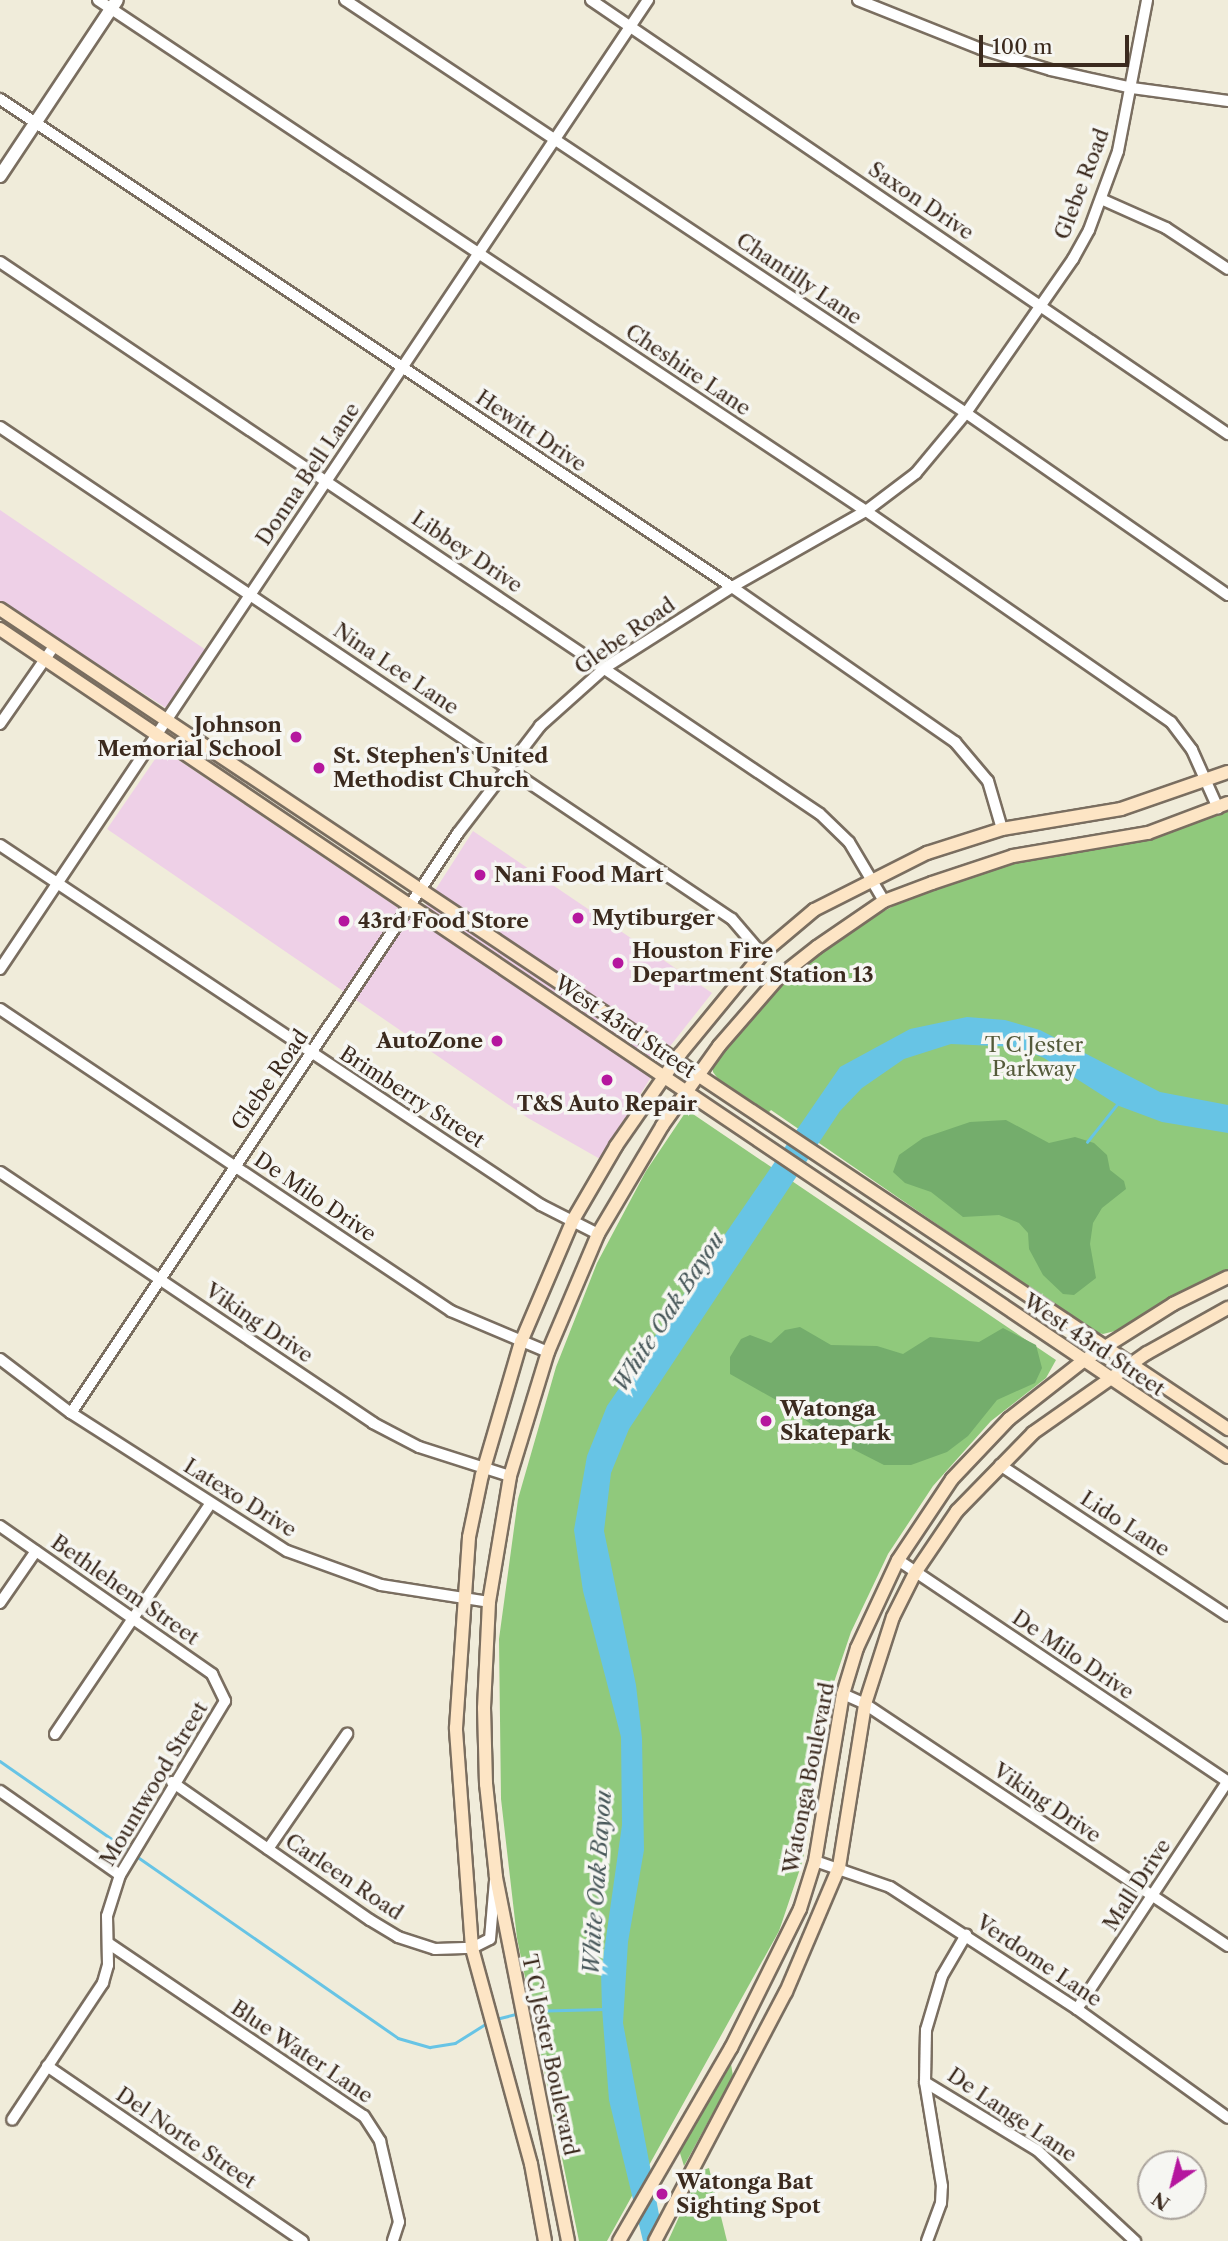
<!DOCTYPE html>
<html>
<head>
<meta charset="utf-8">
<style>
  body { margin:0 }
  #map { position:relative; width:1228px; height:2241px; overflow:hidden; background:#f0ecda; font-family:"Libre Caslon Text",serif }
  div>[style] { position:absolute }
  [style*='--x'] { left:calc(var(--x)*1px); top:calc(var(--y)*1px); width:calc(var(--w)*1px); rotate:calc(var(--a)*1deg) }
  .built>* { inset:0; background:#eed0e7 }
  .green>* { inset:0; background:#90c97c }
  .forest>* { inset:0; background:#74ad6c }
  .water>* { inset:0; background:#67c4e5 }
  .stream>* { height:2.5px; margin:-1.25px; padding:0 1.25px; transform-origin:1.25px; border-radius:1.25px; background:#67c4e5 }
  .roads { filter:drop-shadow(2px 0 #7a6e60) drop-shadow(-2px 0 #7a6e60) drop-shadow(0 2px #7a6e60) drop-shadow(0 -2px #7a6e60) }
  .minor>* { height:10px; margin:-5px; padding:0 5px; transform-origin:5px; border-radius:5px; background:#fff }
  .tertiary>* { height:12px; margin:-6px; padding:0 6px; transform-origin:6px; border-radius:6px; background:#fff }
  .secondary>* { height:12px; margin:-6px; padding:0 6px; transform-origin:6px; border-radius:6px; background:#fde5c5 }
  .dots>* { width:19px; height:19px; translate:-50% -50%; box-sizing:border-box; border:4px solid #f6f6f2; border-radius:50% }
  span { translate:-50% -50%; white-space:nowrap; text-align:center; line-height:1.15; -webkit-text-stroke:7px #f6f6f2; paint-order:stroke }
  .street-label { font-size:21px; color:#3b2a1e }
  .poi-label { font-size:21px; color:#3b2a1e; font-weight:700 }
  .right { translate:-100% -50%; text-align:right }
  .left { translate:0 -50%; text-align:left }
  .park-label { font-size:21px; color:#545a3a }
  .water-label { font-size:23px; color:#48585a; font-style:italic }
  .north { position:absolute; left:1137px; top:2150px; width:70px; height:70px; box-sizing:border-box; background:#f6f6f2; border:2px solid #aba49d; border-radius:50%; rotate:215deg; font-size:19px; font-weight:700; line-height:28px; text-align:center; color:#3b2a1e }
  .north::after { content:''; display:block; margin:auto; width:24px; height:32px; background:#b5179e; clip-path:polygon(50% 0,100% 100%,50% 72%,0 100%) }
  .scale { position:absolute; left:979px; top:35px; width:150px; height:32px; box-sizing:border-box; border:4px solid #3b2a1e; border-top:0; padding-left:9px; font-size:21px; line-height:24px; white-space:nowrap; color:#3b2a1e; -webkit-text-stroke:5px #f6f6f2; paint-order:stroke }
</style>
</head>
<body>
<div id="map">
  <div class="built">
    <i style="clip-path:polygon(0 510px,206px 650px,166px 708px,0 601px)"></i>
    <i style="clip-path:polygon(162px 749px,416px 920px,473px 831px,712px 993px,671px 1045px,600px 1159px,528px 1118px,107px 829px)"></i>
  </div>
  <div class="green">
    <i style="clip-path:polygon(1228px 808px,1228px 1271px,1119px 1330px,1103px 1334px,1092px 1331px,771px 1110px,768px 1113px,721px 1083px,713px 1072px,713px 1064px,734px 1035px,791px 976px,862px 923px,901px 902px,1004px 865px,1142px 840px)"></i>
    <i style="clip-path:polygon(687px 1110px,1056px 1360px,1046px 1378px,991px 1421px,933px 1486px,888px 1554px,851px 1632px,831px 1691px,803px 1860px,779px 1931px,607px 2241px,579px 2241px,517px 1938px,501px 1799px,499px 1639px,518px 1499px,556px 1367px,597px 1263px,646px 1171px)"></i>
    <i style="clip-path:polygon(731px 2064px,733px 2076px,684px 2166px,679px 2150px)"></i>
    <i style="clip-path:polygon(709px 2168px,727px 2241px,668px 2241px,700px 2171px)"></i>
  </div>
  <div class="forest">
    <i style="clip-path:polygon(1006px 1120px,1049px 1143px,1075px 1137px,1094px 1143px,1107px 1155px,1110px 1170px,1124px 1181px,1126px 1189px,1102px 1208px,1093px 1223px,1090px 1244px,1096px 1278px,1074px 1295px,1063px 1294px,1043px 1275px,1029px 1249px,1028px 1233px,1019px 1223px,999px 1215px,963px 1217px,931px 1192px,905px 1183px,893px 1172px,899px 1155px,923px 1138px,970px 1122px)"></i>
    <i style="clip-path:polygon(800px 1327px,831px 1345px,877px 1346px,903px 1354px,930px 1337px,979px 1342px,1003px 1328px,1036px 1345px,1042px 1368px,1035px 1383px,997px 1400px,968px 1436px,947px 1452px,911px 1465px,884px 1465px,827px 1436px,785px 1405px,730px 1374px,730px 1357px,741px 1339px,750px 1335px,771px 1343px,785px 1330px)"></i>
  </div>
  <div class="water">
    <i style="clip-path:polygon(967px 1017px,1005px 1020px,1040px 1030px,1160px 1092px,1228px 1105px,1228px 1133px,1162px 1122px,1119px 1106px,1044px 1058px,1017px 1047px,951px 1044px,904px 1059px,862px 1088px,840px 1111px,629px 1429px,611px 1473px,604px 1531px,636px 1685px,642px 1738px,644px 1850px,628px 1942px,623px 2023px,664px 2241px,643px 2241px,609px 2100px,602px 2008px,601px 1973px,622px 1825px,621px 1737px,583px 1591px,574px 1530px,587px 1456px,607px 1406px,840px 1067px,910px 1029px)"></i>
  </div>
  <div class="stream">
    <i style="--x:1087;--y:1142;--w:50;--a:-51.5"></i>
    <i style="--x:0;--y:1761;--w:157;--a:34.9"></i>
    <i style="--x:135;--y:1855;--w:320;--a:34.8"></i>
    <i style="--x:398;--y:2038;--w:33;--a:16"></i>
    <i style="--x:430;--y:2047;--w:25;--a:-9"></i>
    <i style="--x:455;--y:2043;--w:38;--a:-32"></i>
    <i style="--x:527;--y:2011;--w:77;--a:-1.5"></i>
    <i style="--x:496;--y:2019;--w:25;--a:-14"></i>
  </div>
  <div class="roads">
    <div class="minor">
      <i style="--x:98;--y:0;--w:922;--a:33.64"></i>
      <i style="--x:866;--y:511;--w:371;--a:34.7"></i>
      <i style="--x:1171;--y:722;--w:35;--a:53"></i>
      <i style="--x:1192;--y:750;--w:64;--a:65.9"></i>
      <i style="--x:345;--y:0;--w:746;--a:33.63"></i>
      <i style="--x:966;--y:413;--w:319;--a:34.8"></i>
      <i style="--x:591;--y:0;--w:771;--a:34.27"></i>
      <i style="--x:858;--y:0;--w:132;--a:21.7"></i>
      <i style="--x:981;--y:49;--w:73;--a:16.7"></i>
      <i style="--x:1051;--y:70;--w:83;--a:12.5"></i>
      <i style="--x:1132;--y:88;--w:97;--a:7.7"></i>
      <i style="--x:0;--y:99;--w:880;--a:33.69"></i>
      <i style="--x:732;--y:587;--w:272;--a:34.8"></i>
      <i style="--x:955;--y:742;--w:51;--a:49.8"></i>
      <i style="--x:988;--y:781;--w:50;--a:73.7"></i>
      <i style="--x:1101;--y:199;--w:71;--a:24"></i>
      <i style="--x:1166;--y:228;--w:74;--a:33.5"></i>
      <i style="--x:0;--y:262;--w:988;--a:33.95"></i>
      <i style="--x:820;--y:814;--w:40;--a:44"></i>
      <i style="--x:849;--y:842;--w:69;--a:59.3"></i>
      <i style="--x:0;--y:427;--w:882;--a:33.91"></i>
      <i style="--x:732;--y:919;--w:46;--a:49.4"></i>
      <i style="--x:0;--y:724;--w:96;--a:-55.2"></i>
      <i style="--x:0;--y:845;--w:650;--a:33.64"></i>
      <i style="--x:541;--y:1205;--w:64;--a:27"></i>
      <i style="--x:0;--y:969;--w:1166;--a:-56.23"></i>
      <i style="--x:0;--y:1009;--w:543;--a:33.81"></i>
      <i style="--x:451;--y:1311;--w:105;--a:22.9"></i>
      <i style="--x:0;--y:1172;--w:450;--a:33.9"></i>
      <i style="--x:373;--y:1423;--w:52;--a:27.6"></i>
      <i style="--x:419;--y:1447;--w:96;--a:17.7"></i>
      <i style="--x:0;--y:1359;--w:89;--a:37.3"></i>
      <i style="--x:71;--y:1413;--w:256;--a:32.6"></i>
      <i style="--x:287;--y:1551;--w:100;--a:19.9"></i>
      <i style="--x:381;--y:1585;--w:109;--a:8.9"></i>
      <i style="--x:71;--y:1413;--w:697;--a:-56.29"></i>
      <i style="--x:458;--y:833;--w:135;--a:-52.5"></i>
      <i style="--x:540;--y:726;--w:89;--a:-41.8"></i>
      <i style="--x:606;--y:667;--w:149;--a:-32.4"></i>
      <i style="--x:732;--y:587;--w:154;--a:-29.6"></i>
      <i style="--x:866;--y:511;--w:63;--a:-37.2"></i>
      <i style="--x:916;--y:473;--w:78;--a:-50.2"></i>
      <i style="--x:966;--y:413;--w:188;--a:-55.2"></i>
      <i style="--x:1073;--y:259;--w:33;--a:-61"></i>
      <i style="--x:1089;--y:230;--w:84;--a:-69.8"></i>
      <i style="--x:1118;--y:151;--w:154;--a:-79.1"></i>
      <i style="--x:1000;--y:1465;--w:273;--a:33.5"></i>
      <i style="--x:0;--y:1526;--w:259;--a:34.9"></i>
      <i style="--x:212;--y:1674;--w:30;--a:64"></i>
      <i style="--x:225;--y:1701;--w:203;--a:121.1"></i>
      <i style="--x:120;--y:1875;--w:43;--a:107.6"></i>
      <i style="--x:107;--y:1916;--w:49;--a:88.8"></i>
      <i style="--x:108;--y:1965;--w:19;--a:106"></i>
      <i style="--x:103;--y:1983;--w:164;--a:123.6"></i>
      <i style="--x:898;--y:1560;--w:398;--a:33.9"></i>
      <i style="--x:0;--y:1603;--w:63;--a:-55.3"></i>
      <i style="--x:843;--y:1694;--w:24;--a:24"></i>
      <i style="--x:865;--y:1704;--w:436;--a:33.7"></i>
      <i style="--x:55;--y:1734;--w:277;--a:-56"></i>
      <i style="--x:172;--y:1782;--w:241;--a:34.9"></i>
      <i style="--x:370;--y:1920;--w:33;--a:31"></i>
      <i style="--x:398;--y:1937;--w:39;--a:18"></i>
      <i style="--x:435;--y:1949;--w:37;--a:-2"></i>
      <i style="--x:472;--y:1948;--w:20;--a:-27"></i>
      <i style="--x:490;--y:1939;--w:58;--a:-85.1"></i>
      <i style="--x:0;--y:1791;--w:146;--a:35"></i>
      <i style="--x:268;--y:1849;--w:140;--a:-55.5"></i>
      <i style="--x:815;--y:1861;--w:79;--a:19.1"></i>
      <i style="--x:890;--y:1887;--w:223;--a:33.1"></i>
      <i style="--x:1077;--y:2009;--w:186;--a:35.8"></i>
      <i style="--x:108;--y:1943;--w:309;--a:34.1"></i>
      <i style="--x:364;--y:2116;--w:30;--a:57"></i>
      <i style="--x:380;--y:2141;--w:83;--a:76.8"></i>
      <i style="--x:399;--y:2222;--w:20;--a:108"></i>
      <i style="--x:1077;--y:2009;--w:273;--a:-56.5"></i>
      <i style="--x:47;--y:2066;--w:310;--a:34.4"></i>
      <i style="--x:925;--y:2082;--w:131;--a:31.3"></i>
      <i style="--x:1037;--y:2150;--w:134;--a:42.9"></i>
      <i style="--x:927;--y:2241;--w:40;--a:-69.8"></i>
      <i style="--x:941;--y:2203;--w:17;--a:-87"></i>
      <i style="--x:942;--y:2186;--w:105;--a:-99.3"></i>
      <i style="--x:925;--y:2082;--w:52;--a:-88.9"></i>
      <i style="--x:926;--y:2030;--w:56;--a:-73.5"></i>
      <i style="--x:942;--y:1976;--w:48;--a:-59.7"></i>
    </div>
    <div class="tertiary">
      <i style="--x:0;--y:176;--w:211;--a:-56.4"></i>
    </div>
    <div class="secondary">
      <i style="--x:0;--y:609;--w:1477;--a:33.73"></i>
      <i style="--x:0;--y:629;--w:1481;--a:33.99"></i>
      <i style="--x:545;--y:2241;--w:78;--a:-100.3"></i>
      <i style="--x:531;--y:2164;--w:224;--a:-105.3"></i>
      <i style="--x:472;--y:1948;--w:221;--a:-94.2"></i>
      <i style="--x:456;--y:1728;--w:191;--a:-86.1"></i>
      <i style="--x:469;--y:1537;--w:63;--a:-78.2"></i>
      <i style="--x:482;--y:1475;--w:139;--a:-73.7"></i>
      <i style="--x:521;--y:1342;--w:133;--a:-66.9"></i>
      <i style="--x:573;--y:1220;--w:86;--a:-59.8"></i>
      <i style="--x:616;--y:1146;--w:112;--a:-55.2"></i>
      <i style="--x:680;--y:1054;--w:129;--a:-50.6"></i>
      <i style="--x:762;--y:954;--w:68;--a:-40.2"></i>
      <i style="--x:814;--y:910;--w:127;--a:-26.8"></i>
      <i style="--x:927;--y:853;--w:79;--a:-17.7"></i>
      <i style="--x:1002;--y:829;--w:121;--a:-9.5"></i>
      <i style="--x:1121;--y:809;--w:113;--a:-19.1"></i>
      <i style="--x:568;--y:2241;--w:371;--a:-101.2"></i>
      <i style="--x:496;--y:1877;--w:94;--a:-96.1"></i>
      <i style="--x:486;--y:1784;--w:76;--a:-91.5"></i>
      <i style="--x:484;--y:1708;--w:106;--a:-87.3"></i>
      <i style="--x:489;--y:1602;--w:128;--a:-80.5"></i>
      <i style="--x:510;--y:1476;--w:130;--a:-73"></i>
      <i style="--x:548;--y:1352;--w:128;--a:-67"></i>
      <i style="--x:598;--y:1234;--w:126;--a:-59.3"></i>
      <i style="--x:662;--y:1126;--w:98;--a:-54.5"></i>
      <i style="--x:719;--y:1046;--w:91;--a:-49"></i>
      <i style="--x:779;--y:977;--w:48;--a:-38.3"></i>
      <i style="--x:817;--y:947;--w:81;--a:-34.5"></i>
      <i style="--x:884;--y:901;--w:51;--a:-20.6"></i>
      <i style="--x:932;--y:883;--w:85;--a:-18.4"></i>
      <i style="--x:1013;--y:856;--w:137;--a:-9.7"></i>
      <i style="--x:1148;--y:833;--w:85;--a:-20.6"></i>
      <i style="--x:619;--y:2241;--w:223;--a:-59.9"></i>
      <i style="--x:731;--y:2048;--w:155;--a:-63.6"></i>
      <i style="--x:800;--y:1909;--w:50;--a:-72.6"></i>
      <i style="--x:815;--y:1861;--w:169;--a:-80.5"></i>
      <i style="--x:843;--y:1694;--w:48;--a:-73.1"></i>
      <i style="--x:857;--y:1648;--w:97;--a:-65"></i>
      <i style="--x:898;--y:1560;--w:97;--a:-56.3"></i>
      <i style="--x:952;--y:1479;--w:83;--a:-46.5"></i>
      <i style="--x:1009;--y:1419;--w:94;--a:-38.1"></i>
      <i style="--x:1083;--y:1361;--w:107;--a:-32.3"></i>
      <i style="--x:1173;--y:1304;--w:61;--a:-26.1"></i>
      <i style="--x:655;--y:2241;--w:281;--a:-62.3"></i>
      <i style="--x:786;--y:1992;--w:136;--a:-67"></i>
      <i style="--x:839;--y:1867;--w:165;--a:-80.9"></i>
      <i style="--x:865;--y:1704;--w:91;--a:-72.2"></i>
      <i style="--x:893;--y:1617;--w:49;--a:-63.4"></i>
      <i style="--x:915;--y:1573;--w:75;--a:-55.9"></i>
      <i style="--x:957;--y:1511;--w:109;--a:-45.7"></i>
      <i style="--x:1033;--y:1433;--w:139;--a:-35.1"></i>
      <i style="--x:1147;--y:1353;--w:93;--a:-29.1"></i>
    </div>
  </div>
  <div class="dots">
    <i style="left:296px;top:737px;background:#b5179e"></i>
    <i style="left:319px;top:768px;background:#b5179e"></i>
    <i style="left:480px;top:875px;background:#b5179e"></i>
    <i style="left:578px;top:918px;background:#b5179e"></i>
    <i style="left:344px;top:921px;background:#b5179e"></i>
    <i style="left:618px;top:963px;background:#b5179e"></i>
    <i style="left:497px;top:1041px;background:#b5179e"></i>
    <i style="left:607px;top:1080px;background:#b5179e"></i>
    <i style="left:766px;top:1421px;background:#b5179e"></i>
    <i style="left:662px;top:2194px;background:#b5179e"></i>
  </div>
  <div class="street-label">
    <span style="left:1082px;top:184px;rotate:-69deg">Glebe Road</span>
    <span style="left:921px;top:201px;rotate:34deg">Saxon Drive</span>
    <span style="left:799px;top:279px;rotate:34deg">Chantilly Lane</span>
    <span style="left:688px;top:370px;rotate:34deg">Cheshire Lane</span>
    <span style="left:531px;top:431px;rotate:34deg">Hewitt Drive</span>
    <span style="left:308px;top:474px;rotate:-56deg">Donna Bell Lane</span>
    <span style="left:467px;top:552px;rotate:34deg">Libbey Drive</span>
    <span style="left:625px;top:636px;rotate:-35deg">Glebe Road</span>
    <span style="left:396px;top:669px;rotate:34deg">Nina Lee Lane</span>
    <span style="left:625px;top:1027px;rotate:34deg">West 43rd Street</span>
    <span style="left:270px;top:1080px;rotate:-55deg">Glebe Road</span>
    <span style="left:412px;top:1097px;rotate:33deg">Brimberry Street</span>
    <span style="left:315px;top:1197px;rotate:34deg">De Milo Drive</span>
    <span style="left:259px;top:1323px;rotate:34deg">Viking Drive</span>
    <span style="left:1094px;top:1345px;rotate:34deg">West 43rd Street</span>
    <span style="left:240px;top:1498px;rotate:32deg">Latexo Drive</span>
    <span style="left:1125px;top:1524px;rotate:33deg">Lido Lane</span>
    <span style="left:125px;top:1590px;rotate:35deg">Bethlehem Street</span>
    <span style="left:1073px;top:1655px;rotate:34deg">De Milo Drive</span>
    <span style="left:809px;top:1778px;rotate:-79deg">Watonga Boulevard</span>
    <span style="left:154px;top:1784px;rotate:-59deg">Mountwood Street</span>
    <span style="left:1047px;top:1803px;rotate:34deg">Viking Drive</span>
    <span style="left:344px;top:1877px;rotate:34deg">Carleen Road</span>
    <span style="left:1137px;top:1885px;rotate:-57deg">Mall Drive</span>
    <span style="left:1039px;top:1961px;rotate:34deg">Verdome Lane</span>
    <span style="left:302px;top:2052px;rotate:34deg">Blue Water Lane</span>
    <span style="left:550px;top:2055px;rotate:78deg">T C Jester Boulevard</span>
    <span style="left:1012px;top:2115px;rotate:34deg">De Lange Lane</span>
    <span style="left:186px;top:2138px;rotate:34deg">Del Norte Street</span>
  </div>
  <div class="poi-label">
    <span class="right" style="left:282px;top:737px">Johnson<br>Memorial School</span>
    <span class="left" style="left:333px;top:768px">St. Stephen's United<br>Methodist Church</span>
    <span class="left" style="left:494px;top:875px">Nani Food Mart</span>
    <span class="left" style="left:592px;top:918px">Mytiburger</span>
    <span class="left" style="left:358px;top:921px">43rd Food Store</span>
    <span class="left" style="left:632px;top:963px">Houston Fire<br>Department Station 13</span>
    <span class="right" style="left:483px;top:1041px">AutoZone</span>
    <span style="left:607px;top:1104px">T&amp;S Auto Repair</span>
    <span class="left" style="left:780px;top:1421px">Watonga<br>Skatepark</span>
    <span class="left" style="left:676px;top:2194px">Watonga Bat<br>Sighting Spot</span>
  </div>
  <div class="park-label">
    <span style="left:1034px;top:1057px">T C Jester<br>Parkway</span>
  </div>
  <div class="water-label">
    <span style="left:668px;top:1312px;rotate:-57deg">White Oak Bayou</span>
    <span style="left:597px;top:1883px;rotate:-86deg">White Oak Bayou</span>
  </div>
  <div class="north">N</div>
  <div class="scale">100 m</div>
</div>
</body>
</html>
